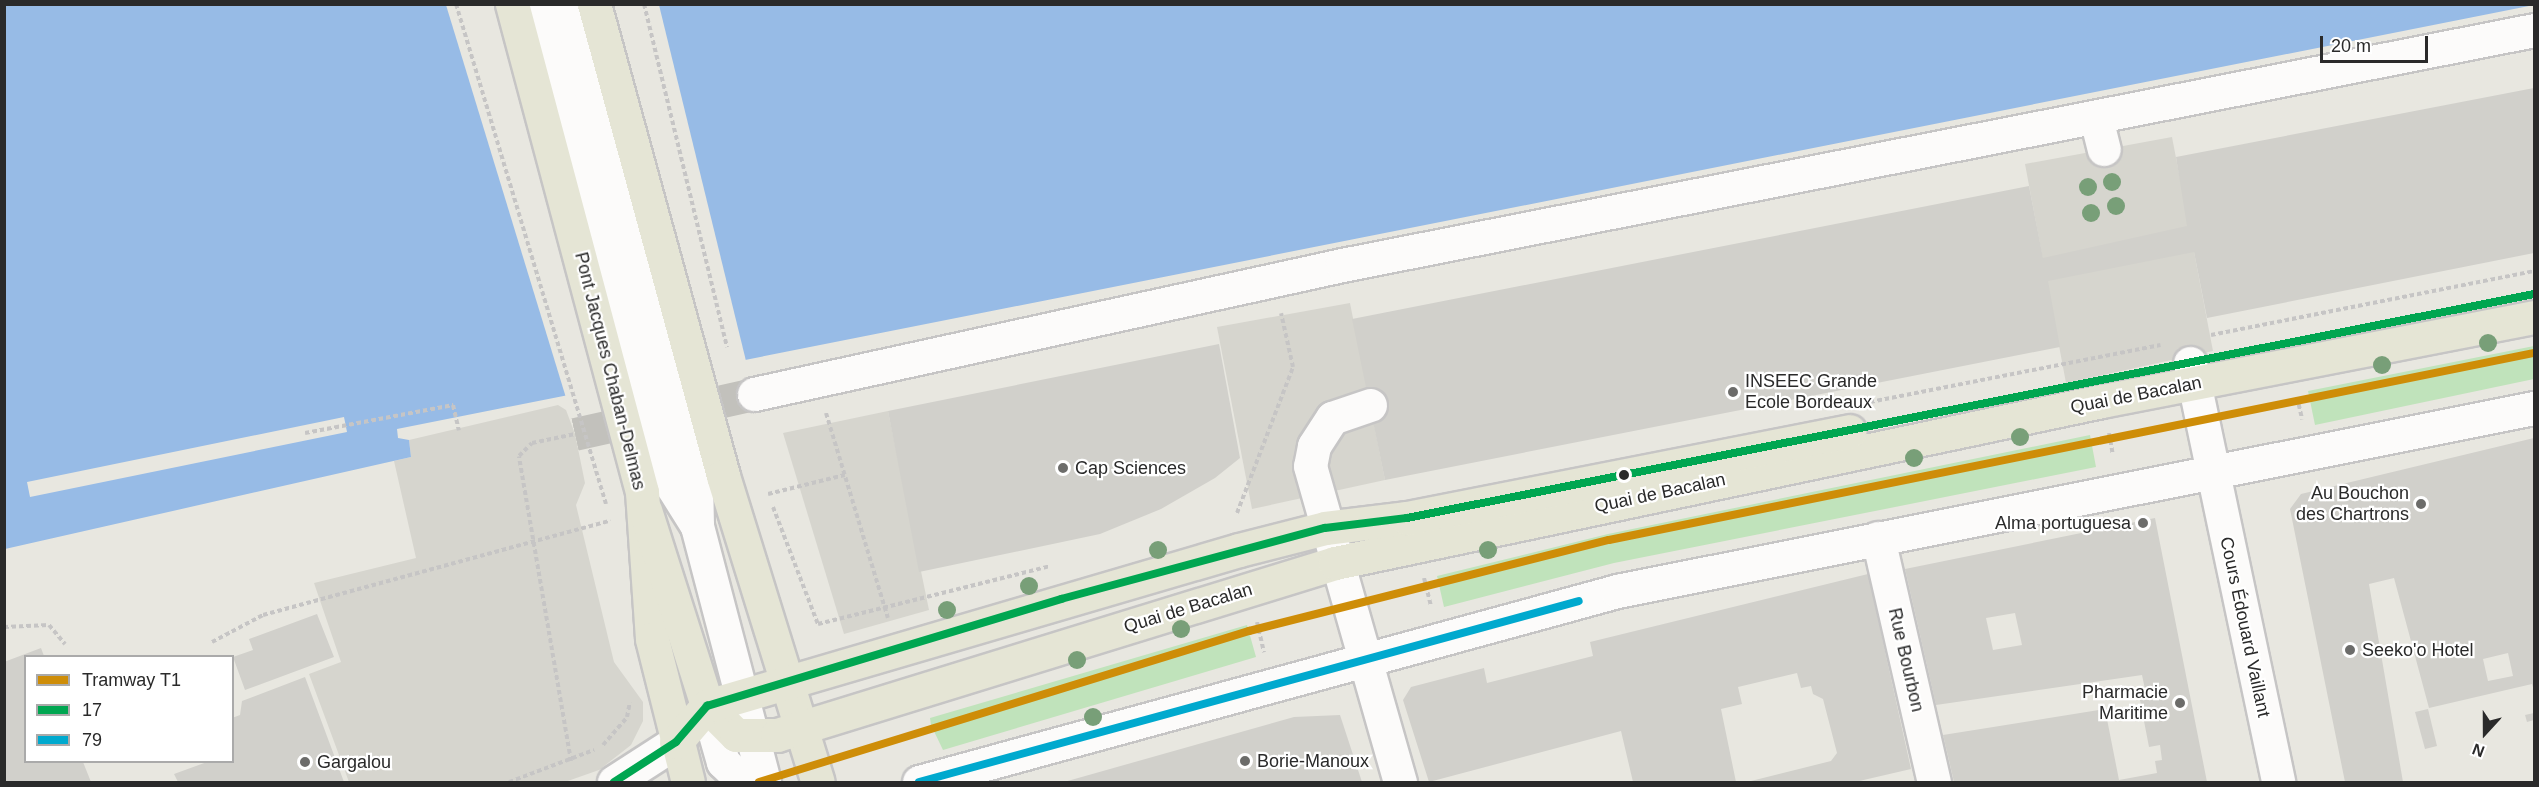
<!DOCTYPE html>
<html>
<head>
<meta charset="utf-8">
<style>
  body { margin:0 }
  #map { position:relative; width:2539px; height:787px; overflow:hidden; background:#e8e7e0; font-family:Arial,sans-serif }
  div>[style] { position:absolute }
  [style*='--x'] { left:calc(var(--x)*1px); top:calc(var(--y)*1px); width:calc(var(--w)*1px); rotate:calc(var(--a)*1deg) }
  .green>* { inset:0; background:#c0e3bb }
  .plaza>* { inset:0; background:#d6d5ce }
  .water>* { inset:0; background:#97bbe6 }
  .pier>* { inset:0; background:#e8e7e0 }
  .building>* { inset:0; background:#d1d0cb }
  .minor-tunnel>* { height:33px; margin-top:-16.5px; transform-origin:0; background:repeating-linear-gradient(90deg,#c2c1bc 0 33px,transparent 0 49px) }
  .path>* { height:4px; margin-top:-2px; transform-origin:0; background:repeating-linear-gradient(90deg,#c6c5c5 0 4.5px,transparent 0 7.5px) }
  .roads { filter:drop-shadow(2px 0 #c6c5c5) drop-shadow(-2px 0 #c6c5c5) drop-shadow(0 2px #c6c5c5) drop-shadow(0 -2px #c6c5c5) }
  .minor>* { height:33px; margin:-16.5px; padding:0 16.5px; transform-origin:16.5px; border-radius:16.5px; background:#fcfbfa }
  .major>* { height:33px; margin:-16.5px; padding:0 16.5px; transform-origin:16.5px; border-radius:16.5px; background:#e5e5d5 }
  .bus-1>* { height:8px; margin:-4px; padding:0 4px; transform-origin:4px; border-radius:4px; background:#00a651 }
  .bus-2>* { height:8px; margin:-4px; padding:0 4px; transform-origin:4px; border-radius:4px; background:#00a9ce }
  .tram-1>* { height:8px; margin:-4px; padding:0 4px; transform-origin:4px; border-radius:4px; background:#ce8d08 }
  .trees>* { width:18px; height:18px; margin:-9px; border-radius:50%; background:#789f78 }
  .dots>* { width:16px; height:16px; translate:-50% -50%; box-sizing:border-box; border:3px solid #fff; border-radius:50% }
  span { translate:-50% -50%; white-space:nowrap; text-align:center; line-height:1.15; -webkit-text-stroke:4.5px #fff; paint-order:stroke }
  .street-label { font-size:18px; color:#2a2a2a }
  .poi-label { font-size:18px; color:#2a2a2a }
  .left { translate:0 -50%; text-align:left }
  .right { translate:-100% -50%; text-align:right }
  .frame { position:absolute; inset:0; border:6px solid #2a2a2a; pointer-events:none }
  .legend { position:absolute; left:24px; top:655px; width:210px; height:108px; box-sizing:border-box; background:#fff; border:2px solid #aaa; margin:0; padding:8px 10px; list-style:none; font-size:18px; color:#2a2a2a }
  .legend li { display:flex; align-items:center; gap:12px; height:30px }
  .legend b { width:30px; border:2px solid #aaa }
  .north { position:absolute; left:2455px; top:703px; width:60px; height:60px; -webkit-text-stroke:4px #fff; paint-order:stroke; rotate:201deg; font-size:16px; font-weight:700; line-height:24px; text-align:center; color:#2a2a2a }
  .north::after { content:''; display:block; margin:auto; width:21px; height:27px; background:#2a2a2a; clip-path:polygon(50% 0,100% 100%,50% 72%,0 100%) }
  .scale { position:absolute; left:2320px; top:36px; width:108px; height:27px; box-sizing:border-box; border:3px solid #2a2a2a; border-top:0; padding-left:8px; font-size:18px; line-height:21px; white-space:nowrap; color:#2a2a2a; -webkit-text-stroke:4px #fff; paint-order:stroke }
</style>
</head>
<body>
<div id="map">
  <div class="green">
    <i style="clip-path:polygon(2534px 346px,2534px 379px,2315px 425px,2308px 391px)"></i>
    <i style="clip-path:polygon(2090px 435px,2096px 467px,1614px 563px,1444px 607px,1437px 576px,1608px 534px)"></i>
    <i style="clip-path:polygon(1247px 625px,1256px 657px,943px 750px,931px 725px,930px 718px)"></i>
  </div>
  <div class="plaza">
    <i style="clip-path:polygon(2172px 137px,2213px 351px,2066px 383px,2025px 164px)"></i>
    <i style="clip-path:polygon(1350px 303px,1385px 480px,1252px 509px,1217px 327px)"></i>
    <i style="clip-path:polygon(558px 405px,566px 410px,575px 434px,585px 483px,576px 505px,614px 662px,643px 702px,643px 721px,631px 745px,599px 770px,565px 782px,349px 782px,309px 674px,341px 662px,314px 583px,416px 558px,394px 461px,411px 457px,409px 440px)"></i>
    <i style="clip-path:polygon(888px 411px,929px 610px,844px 634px,783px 433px)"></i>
  </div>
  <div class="water">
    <i style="clip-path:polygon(4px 5px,2534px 4px,2534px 5px,397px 429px,398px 438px,409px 440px,411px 457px,5px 549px)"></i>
  </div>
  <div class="pier">
    <i style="clip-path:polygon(446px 5px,659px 5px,747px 365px,567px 401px)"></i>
    <i style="clip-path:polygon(344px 417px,347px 432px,30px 497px,27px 482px)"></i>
  </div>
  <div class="building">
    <i style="clip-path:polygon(2534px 88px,2534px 253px,2207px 318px,2194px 252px,2048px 281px,2060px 347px,1385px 480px,1352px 319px,2029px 186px,2043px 258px,2187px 226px,2176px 157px)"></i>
    <i style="clip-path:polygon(1219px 344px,1240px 458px,1215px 478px,1161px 509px,1100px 534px,919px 572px,888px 411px)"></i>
    <i style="clip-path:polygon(evenodd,2534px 438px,2534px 691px,2532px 684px,2429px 708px,2394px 578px,2369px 584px,2403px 782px,2345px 782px,2290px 509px,2301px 494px,2534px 438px,2508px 653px,2513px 676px,2488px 681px,2483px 659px,2508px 653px)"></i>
    <i style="clip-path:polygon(evenodd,2155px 518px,2207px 782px,1954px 782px,1943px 735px,2105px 709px,2119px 780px,2157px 773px,2155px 761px,2162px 760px,2160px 745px,2149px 747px,2139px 695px,2146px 694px,2142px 675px,1936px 705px,1905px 569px,2155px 518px,2015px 613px,2022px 645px,1993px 650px,1986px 618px,2015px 613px)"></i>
    <i style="clip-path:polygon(1868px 574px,1911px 769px,1855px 782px,1747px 782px,1831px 761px,1837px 753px,1823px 699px,1813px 694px,1811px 686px,1801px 688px,1797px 673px,1738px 687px,1742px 704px,1721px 709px,1736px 782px,1633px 782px,1621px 731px,1429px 782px,1403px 700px,1411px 687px,1484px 668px,1487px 683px,1593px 656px,1590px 642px)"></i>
    <i style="clip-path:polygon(317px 614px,334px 657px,245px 690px,233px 657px,253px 650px,249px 639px)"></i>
    <i style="clip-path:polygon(41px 648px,44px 656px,26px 656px,26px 762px,83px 762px,91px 782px,4px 782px,4px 662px)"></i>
    <i style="clip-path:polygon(305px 677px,344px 782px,178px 782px,174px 774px,207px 762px,232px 762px,232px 718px,240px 715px,242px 701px)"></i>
    <i style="clip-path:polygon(2428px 709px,2437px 746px,2425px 749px,2415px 712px)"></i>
    <i style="clip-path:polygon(2534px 713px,2534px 720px,2527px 722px,2525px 715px)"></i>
    <i style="clip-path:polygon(1340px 715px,1362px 782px,1064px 782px,1294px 717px)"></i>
  </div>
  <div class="minor-tunnel">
    <i style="--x:575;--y:434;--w:183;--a:-12.6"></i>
  </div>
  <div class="path">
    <i style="--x:456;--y:4;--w:522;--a:73.3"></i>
    <i style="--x:644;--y:4;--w:353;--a:76.4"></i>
    <i style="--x:2211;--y:335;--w:329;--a:-11.2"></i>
    <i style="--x:2297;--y:397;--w:23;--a:77"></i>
    <i style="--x:1870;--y:402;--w:296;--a:-11.1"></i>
    <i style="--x:826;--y:413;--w:214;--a:73.2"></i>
    <i style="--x:305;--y:433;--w:151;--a:-10.7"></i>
    <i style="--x:453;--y:405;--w:26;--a:77"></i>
    <i style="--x:2109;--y:433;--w:22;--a:80"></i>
    <i style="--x:768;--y:494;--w:79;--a:-13.9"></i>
    <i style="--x:773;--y:507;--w:125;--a:69"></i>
    <i style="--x:818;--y:624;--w:239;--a:-14"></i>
    <i style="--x:1237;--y:513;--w:156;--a:-69"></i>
    <i style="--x:1293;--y:367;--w:55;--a:-102.5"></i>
    <i style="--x:1424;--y:578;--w:29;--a:76"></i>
    <i style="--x:1257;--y:622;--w:31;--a:77"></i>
    <i style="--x:4;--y:627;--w:45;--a:-2.5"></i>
    <i style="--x:49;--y:625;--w:25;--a:50"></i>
    <i style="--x:212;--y:642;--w:58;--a:-27.9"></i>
    <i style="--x:263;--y:615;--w:360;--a:-15.2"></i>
    <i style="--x:603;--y:745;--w:37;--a:-49"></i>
    <i style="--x:627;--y:717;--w:15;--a:-79"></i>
    <i style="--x:571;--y:761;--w:309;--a:-99.7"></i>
    <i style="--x:519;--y:456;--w:18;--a:-45"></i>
    <i style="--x:532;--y:443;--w:44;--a:-11.8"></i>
    <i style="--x:509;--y:782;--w:91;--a:-20.6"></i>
  </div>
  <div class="roads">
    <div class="minor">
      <i style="--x:539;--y:4;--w:500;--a:74.57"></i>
      <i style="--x:672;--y:486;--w:47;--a:58"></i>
      <i style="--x:568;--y:4;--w:494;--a:75"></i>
      <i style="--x:696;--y:481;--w:45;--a:88.7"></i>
      <i style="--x:697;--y:526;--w:265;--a:75.3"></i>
      <i style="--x:2096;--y:118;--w:32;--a:76"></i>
      <i style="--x:2190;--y:363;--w:428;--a:78.1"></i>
      <i style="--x:754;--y:394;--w:602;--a:-12.37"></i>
      <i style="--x:1342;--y:265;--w:1215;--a:-11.15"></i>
      <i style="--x:1370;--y:405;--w:40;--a:161.1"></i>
      <i style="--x:1332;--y:418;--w:33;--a:123"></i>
      <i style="--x:1314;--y:446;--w:20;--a:101"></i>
      <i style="--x:1310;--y:466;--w:329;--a:74.1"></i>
      <i style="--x:1878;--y:538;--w:250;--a:77.1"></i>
      <i style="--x:707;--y:706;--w:58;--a:74.1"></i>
      <i style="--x:723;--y:762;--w:29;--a:44"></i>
      <i style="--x:614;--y:782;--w:74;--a:-32.8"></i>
      <i style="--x:919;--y:782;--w:724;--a:-15.3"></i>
      <i style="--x:1617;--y:591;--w:935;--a:-11.29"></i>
    </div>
    <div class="major">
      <i style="--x:512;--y:4;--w:505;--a:75.08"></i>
      <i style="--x:642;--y:492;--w:147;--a:86.1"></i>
      <i style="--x:652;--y:639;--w:147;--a:75.9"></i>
      <i style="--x:594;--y:4;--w:489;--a:74.7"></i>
      <i style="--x:723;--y:476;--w:320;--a:72.8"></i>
      <i style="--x:645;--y:510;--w:206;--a:72.4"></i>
      <i style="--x:707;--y:706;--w:41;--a:45"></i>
      <i style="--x:736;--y:735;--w:41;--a:0"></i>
      <i style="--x:777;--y:735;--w:584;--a:-17.13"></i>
      <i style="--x:1335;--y:563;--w:784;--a:-11.93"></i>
      <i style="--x:2102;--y:401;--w:440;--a:-11"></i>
      <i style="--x:676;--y:742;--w:48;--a:-49.3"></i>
      <i style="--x:707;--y:706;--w:554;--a:-16.34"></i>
      <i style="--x:1239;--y:550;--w:89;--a:-14.3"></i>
      <i style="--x:1325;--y:528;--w:83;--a:-7"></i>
      <i style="--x:1407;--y:518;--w:451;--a:-11.1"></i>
    </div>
  </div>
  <div class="bus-1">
    <i style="--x:614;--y:782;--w:74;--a:-32.8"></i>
    <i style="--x:676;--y:742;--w:48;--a:-49.3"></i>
    <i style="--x:707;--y:706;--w:370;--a:-16.8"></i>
    <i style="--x:1061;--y:599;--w:273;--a:-15.1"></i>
    <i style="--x:1325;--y:528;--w:83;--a:-7"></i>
    <i style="--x:1407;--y:518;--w:1149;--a:-11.24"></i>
  </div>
  <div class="bus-2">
    <i style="--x:919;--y:782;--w:684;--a:-15.34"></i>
  </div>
  <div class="tram-1">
    <i style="--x:759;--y:782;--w:513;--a:-17.13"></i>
    <i style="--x:1249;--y:631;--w:371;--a:-14.2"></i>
    <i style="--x:1609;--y:540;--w:944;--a:-11.43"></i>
  </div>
  <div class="trees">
    <i style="left:2112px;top:182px"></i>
    <i style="left:2088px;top:187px"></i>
    <i style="left:2116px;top:206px"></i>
    <i style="left:2091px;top:213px"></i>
    <i style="left:2488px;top:343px"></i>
    <i style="left:2382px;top:365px"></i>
    <i style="left:2020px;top:437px"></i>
    <i style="left:1914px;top:458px"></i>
    <i style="left:1158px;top:550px"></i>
    <i style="left:1488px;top:550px"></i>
    <i style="left:1029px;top:586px"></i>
    <i style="left:947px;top:610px"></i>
    <i style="left:1181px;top:629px"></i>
    <i style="left:1077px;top:660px"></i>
    <i style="left:1093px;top:717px"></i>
  </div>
  <div class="dots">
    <i style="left:1733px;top:392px;background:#6c6c6a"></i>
    <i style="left:1063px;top:468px;background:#6c6c6a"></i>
    <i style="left:1624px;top:475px;background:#2a2a2a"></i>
    <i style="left:2421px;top:504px;background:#6c6c6a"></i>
    <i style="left:2143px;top:523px;background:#6c6c6a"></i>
    <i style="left:2350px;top:650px;background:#6c6c6a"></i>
    <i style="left:2180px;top:703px;background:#6c6c6a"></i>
    <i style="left:1245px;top:761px;background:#6c6c6a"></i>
    <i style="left:305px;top:762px;background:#6c6c6a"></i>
  </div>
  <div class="street-label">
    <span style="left:610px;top:371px;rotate:76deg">Pont Jacques Chaban-Delmas</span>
    <span style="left:2136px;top:395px;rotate:-11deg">Quai de Bacalan</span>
    <span style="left:1660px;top:493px;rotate:-12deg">Quai de Bacalan</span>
    <span style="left:1188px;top:608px;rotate:-17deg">Quai de Bacalan</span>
    <span style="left:2245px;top:627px;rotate:78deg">Cours Édouard Vaillant</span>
    <span style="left:1906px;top:660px;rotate:77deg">Rue Bourbon</span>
  </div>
  <div class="poi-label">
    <span class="left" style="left:1745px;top:392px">INSEEC Grande<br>Ecole Bordeaux</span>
    <span class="left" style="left:1075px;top:468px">Cap Sciences</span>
    <span class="right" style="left:2409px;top:504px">Au Bouchon<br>des Chartrons</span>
    <span class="right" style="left:2131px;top:523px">Alma portuguesa</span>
    <span class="left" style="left:2362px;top:650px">Seeko'o Hotel</span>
    <span class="right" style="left:2168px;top:703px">Pharmacie<br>Maritime</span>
    <span class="left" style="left:1257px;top:761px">Borie-Manoux</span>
    <span class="left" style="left:317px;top:762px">Gargalou</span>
  </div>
  <div class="frame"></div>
  <ul class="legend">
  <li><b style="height:8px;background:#ce8d08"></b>Tramway T1</li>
  <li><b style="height:8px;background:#00a651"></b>17</li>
  <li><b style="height:8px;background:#00a9ce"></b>79</li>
  </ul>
  <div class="north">N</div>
  <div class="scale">20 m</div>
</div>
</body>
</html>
